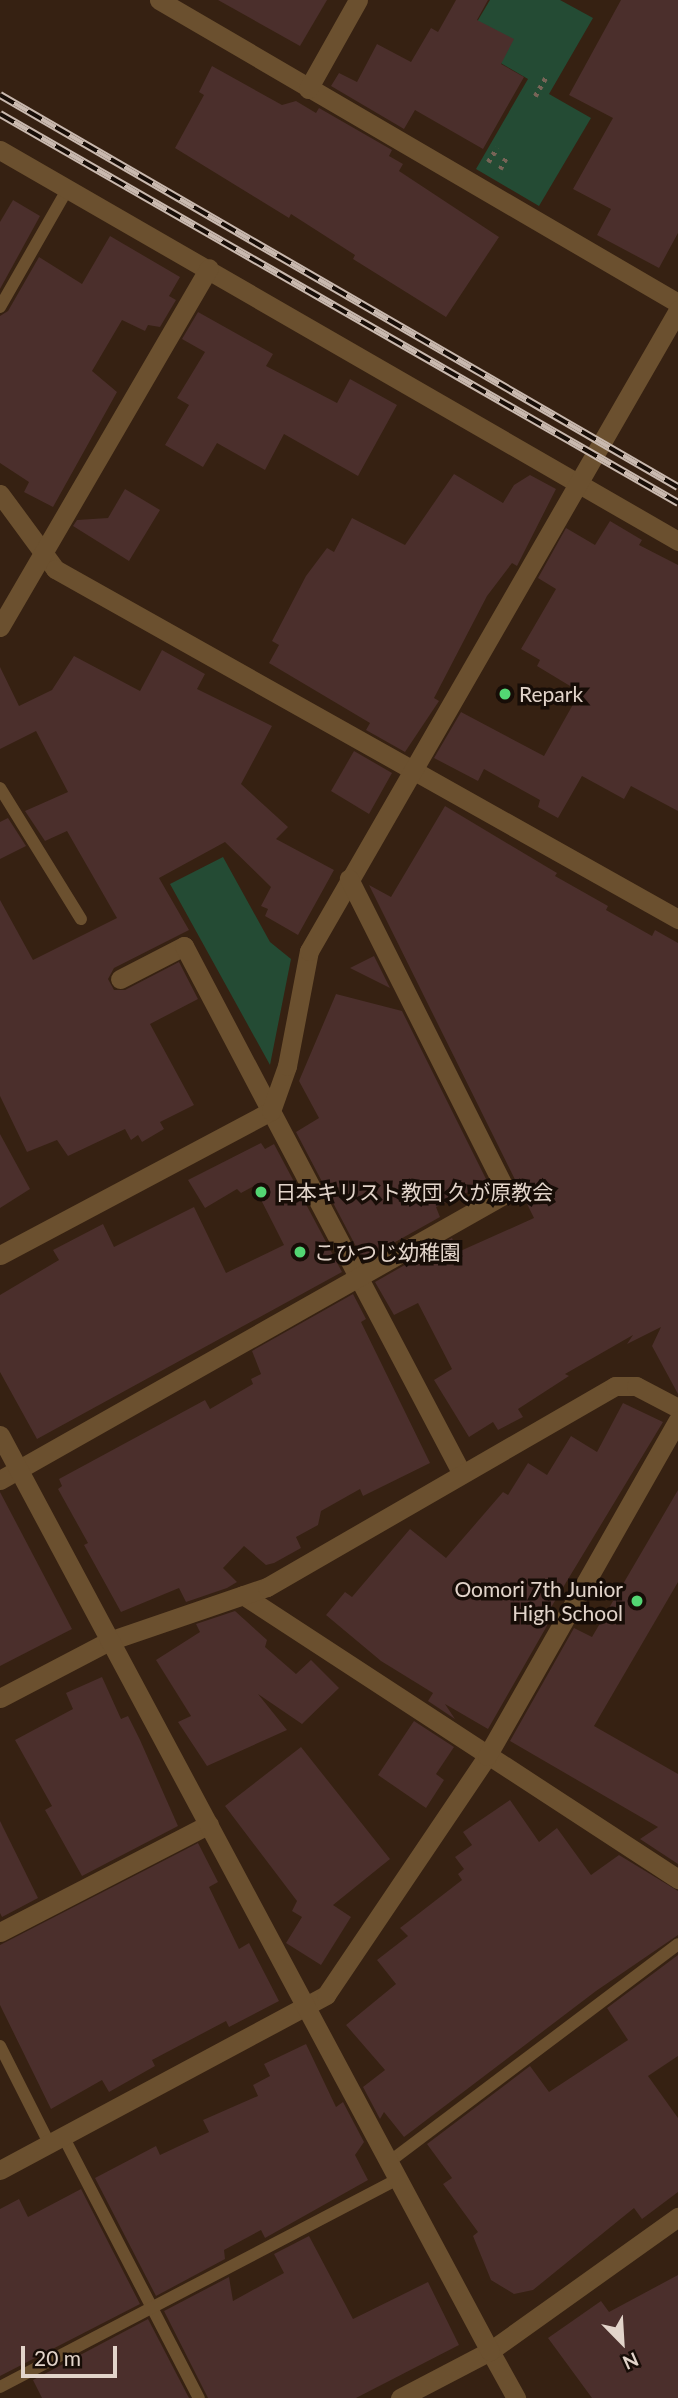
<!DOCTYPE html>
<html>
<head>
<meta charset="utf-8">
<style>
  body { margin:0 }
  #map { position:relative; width:678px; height:2398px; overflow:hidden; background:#362112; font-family:Lato,"Noto Sans JP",sans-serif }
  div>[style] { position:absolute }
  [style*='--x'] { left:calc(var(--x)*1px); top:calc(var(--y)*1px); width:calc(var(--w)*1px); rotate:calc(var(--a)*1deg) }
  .green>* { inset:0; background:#244b34 }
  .building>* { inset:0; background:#4b2f2c }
  .path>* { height:4.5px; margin-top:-2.25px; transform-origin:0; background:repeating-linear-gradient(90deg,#776457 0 3.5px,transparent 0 8.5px) }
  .service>* { height:12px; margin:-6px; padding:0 6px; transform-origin:6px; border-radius:6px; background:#6b502f }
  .minor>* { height:19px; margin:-9.5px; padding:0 9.5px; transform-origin:9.5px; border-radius:9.5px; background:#6b502f }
  .tertiary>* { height:19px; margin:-9.5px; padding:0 9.5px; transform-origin:9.5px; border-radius:9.5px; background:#6b502f }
  .rail>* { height:8px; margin-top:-4px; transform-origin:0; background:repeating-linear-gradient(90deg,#170d07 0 16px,#c9b9af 0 32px); box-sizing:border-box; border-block:2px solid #c9b9af }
  .dots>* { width:19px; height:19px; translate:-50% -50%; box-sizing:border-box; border:4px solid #170d07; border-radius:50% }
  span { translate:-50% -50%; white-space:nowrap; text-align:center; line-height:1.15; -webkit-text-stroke:7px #170d07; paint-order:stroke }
  .poi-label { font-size:21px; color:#e2d4ca }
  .left { translate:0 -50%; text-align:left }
  .right { translate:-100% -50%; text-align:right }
  .north { position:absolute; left:587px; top:2307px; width:70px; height:70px; -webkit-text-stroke:5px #170d07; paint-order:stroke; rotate:156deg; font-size:19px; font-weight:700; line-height:28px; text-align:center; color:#e2d4ca }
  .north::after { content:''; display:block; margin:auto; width:24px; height:32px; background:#e2d4ca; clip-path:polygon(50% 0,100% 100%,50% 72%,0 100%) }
  .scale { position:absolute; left:21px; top:2346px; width:96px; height:32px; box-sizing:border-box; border:4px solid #e2d4ca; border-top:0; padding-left:9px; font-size:21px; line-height:24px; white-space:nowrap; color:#e2d4ca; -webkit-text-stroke:5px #170d07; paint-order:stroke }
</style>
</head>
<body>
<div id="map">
  <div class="green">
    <i style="clip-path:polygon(490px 0,560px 0,593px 18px,549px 94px,591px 118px,539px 206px,476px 169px,528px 79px,465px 42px)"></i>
    <i style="clip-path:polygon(223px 857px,270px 942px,291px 959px,270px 1065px,170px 884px)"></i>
  </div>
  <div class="building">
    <i style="clip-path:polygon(218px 0,327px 0,300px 46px)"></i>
    <i style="clip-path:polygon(456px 0,488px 0,477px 20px,514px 39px,501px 64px,524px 77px,483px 149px,415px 110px,404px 129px,331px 86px,339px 73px,357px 82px,377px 44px,411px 62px,431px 28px,438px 32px)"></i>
    <i style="clip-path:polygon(621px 0,678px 0,678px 233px,659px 268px,597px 235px,611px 209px,573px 189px,613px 118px,569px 95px)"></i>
    <i style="clip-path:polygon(212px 66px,282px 105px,296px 101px,316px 113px,319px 108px,392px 150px,389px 156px,403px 164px,399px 171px,499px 237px,446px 317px,353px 259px,355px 255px,291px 214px,289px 218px,175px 148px,204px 95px,199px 92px)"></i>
    <i style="clip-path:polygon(13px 200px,40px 216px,0 289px,0 222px)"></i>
    <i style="clip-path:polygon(110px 236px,180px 277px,169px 296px,176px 300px,160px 327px,148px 325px,145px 331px,122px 320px,92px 371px,117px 392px,53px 507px,24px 492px,29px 482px,0 463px,0 316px,8px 311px,39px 257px,82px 284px)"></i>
    <i style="clip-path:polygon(198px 312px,273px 354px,266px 366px,337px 403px,350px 379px,397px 405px,358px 476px,284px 434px,265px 470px,217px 443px,203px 467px,165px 445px,189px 405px,177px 398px,205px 352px,182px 339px)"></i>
    <i style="clip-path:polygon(454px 474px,503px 503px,514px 485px,530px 475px,556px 489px,517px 566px,512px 563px,487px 596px,434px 698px,439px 701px,405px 752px,366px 730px,370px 723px,269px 663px,279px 645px,272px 641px,306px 576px,327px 548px,334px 552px,352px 518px,405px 545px)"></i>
    <i style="clip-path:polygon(125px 489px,160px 510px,129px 561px,73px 526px,77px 520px,108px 518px)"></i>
    <i style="clip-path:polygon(610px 521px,642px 540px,639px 545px,678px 565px,678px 811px,631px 786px,624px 799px,582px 776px,558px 818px,538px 807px,540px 800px,484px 769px,478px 781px,434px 758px,461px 712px,544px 756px,580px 692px,537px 666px,540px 660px,521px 649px,556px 589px,538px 578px,566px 528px,595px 545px)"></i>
    <i style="clip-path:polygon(162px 650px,205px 674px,197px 689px,272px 726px,241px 784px,288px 827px,276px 839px,334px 870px,298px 935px,265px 916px,268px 909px,261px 906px,271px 887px,225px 842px,159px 878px,189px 930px,114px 968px,108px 979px,114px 990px,125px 990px,179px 962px,198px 999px,150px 1024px,194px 1105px,160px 1122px,164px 1129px,142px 1142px,138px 1135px,131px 1140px,125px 1129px,68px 1156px,57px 1140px,27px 1152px,0 1096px,0 900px,33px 960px,117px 918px,67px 831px,45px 841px,25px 811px,68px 792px,36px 731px,0 749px,0 667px,19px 706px,52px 690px,74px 656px,140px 691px)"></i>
    <i style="clip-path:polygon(354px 751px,392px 773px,369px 814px,331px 791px)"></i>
    <i style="clip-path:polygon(445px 806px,557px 873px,555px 876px,608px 906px,606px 910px,652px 936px,655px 930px,678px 943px,678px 1394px,652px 1346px,661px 1327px,627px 1344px,633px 1335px,565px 1374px,569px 1376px,518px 1409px,523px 1417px,498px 1430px,493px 1422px,469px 1437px,434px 1380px,452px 1369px,418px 1303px,394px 1315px,375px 1282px,452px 1238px,458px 1252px,534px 1218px,369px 885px,391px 897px)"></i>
    <i style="clip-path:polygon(8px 818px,26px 846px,0 859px,0 822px)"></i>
    <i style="clip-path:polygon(374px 956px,390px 988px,350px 968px)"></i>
    <i style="clip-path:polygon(336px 994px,402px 1011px,488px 1183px,436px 1207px,440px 1217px,363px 1260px,296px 1132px,319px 1118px,299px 1081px)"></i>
    <i style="clip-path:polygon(0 1134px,30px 1189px,0 1208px)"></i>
    <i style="clip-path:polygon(261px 1143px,265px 1149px,274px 1144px,342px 1272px,37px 1439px,0 1372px,0 1295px,59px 1260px,53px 1250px,103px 1224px,114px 1247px,194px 1207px,226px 1273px,284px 1245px,254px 1186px,241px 1193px,237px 1189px,205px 1208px,188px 1180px)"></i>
    <i style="clip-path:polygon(353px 1294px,366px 1319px,361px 1322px,430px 1463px,363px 1496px,360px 1489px,321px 1511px,318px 1525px,296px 1537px,301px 1548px,274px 1563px,266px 1565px,244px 1546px,223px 1568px,237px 1582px,227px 1588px,186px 1602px,179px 1588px,121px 1612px,84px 1545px,88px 1543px,58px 1489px,62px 1486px,59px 1479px,205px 1400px,210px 1409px,253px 1384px,251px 1379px,261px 1374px,252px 1351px)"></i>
    <i style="clip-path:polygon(623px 1403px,663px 1422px,547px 1614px,552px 1617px,488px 1729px,445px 1704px,455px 1719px,428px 1701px,433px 1693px,381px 1661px,326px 1615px,345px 1592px,352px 1597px,410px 1529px,446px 1558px,503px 1492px,508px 1495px,528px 1463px,547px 1475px,571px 1436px,597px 1452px)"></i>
    <i style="clip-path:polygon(678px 1490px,678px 1582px,594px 1726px,678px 1774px,678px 1864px,640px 1839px,658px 1827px,510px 1741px,574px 1628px,592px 1637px)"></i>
    <i style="clip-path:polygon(0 1492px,72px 1629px,0 1666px)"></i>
    <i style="clip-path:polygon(235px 1611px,267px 1640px,265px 1647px,296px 1674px,311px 1660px,339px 1688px,302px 1724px,258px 1694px,287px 1730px,207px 1766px,178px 1722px,191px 1716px,156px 1660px,200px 1632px,196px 1624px)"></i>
    <i style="clip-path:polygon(102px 1677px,121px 1719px,128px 1716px,140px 1740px,178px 1826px,82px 1876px,45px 1810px,52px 1806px,15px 1740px,73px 1709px,66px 1693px)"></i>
    <i style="clip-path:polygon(414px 1721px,454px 1747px,436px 1774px,444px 1780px,426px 1808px,378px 1775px)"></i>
    <i style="clip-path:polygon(301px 1747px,390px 1859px,333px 1905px,351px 1917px,321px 1965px,286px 1943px,302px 1917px,292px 1911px,297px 1901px,225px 1806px)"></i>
    <i style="clip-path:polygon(510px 1800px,539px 1842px,557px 1828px,591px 1875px,619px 1855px,678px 1891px,678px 1935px,596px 1991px,404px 2137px,384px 2112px,380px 2119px,363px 2087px,385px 2070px,346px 2025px,396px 1984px,377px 1960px,408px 1936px,400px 1928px,462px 1880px,458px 1874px,464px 1869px,455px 1857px,472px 1845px,463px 1832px)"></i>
    <i style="clip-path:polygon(0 1821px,38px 1898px,2px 1917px,0 1913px)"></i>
    <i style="clip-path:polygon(198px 1843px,218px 1882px,209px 1887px,239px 1949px,249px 1943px,279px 2001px,229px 2027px,226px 2021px,152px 2060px,155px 2066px,109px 2092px,102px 2080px,51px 2109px,0 2005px,0 1945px)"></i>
    <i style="clip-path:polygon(678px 1955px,678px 2056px,648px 2076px,678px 2118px,678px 2192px,642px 2219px,634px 2208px,533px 2290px,514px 2294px,491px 2280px,473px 2236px,478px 2232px,443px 2184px,452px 2178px,427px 2144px,530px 2066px,549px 2092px,628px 2040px,607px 2008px)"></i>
    <i style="clip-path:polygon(306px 2044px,336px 2107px,343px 2102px,364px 2142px,355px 2155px,368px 2180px,265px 2238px,261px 2230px,224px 2250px,225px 2259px,156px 2296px,95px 2178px,156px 2146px,160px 2155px,209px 2132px,203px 2120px,258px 2096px,253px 2085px,270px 2076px,264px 2064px)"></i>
    <i style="clip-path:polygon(81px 2189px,140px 2304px,0 2376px,0 2209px,19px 2199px,28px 2217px)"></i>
    <i style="clip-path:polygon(309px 2236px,353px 2319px,428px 2282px,459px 2345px,356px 2398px,208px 2398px,164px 2311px,229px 2277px,233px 2301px,284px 2273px,274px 2254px)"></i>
    <i style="clip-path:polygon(678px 2275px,678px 2398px,592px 2398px,548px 2338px,601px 2301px,609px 2312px)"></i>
    <i style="clip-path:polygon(148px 2319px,189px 2398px,42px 2398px,33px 2380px)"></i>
  </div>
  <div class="path">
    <i style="--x:535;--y:96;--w:24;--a:-60"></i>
    <i style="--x:488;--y:162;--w:17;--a:-57"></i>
    <i style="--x:500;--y:169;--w:15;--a:-62"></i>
  </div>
  <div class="service">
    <i style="--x:0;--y:307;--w:135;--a:-60.2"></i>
    <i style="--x:0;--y:788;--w:154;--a:58.3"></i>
    <i style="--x:0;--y:2046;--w:109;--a:63.2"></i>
    <i style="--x:63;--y:2136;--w:295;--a:62.6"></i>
    <i style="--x:389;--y:2162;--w:362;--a:-37"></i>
    <i style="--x:0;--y:2387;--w:449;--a:-27.6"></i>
  </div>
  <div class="minor">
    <i style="--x:159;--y:0;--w:601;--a:30.28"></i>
    <i style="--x:308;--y:89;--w:102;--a:-60.7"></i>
    <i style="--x:0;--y:150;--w:783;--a:29.97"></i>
    <i style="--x:0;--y:494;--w:93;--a:53.7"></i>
    <i style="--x:55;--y:569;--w:715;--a:29.33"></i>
    <i style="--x:0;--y:627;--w:415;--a:-59.8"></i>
    <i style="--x:120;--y:979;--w:72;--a:-27.3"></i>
    <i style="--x:184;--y:946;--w:594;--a:62.23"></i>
    <i style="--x:0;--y:1255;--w:307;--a:-28"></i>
    <i style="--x:271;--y:1111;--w:48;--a:-70.4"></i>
    <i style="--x:287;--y:1066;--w:117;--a:-79.2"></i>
    <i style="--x:309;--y:951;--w:740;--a:-60.07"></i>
    <i style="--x:0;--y:1480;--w:583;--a:-29.51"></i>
    <i style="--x:507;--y:1193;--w:352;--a:-116.7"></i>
    <i style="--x:243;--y:1595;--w:520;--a:33.14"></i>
    <i style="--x:0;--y:1698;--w:123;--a:-27.6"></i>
    <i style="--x:109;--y:1641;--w:167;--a:-18.9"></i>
    <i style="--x:267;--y:1587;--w:402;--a:-30"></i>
    <i style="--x:615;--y:1386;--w:21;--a:0"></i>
    <i style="--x:636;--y:1386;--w:47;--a:27.6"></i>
    <i style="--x:0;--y:1932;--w:235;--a:-27.3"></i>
    <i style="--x:0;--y:2170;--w:370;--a:-28.2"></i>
    <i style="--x:326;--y:1995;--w:288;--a:-56"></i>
    <i style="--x:487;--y:1756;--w:386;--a:-60.4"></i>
    <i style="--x:490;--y:2351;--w:54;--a:61"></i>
    <i style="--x:400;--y:2398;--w:102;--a:-27.6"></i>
    <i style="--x:490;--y:2351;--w:231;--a:-35.5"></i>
  </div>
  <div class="tertiary">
    <i style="--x:0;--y:1435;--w:1039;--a:61.86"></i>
  </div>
  <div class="rail">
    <i style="--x:0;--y:95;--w:783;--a:30.04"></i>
    <i style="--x:0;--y:114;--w:782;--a:29.84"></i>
  </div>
  <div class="dots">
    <i style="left:505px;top:694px;background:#53d673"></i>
    <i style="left:261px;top:1192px;background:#53d673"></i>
    <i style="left:300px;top:1252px;background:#53d673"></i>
    <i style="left:637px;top:1601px;background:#53d673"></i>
  </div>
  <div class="poi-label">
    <span class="left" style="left:519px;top:694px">Repark</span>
    <span class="left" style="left:275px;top:1192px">日本キリスト教団 久が原教会</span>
    <span class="left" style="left:314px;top:1252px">こひつじ幼稚園</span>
    <span class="right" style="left:623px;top:1601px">Oomori 7th Junior<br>High School</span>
  </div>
  <div class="north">N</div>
  <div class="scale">20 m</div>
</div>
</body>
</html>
